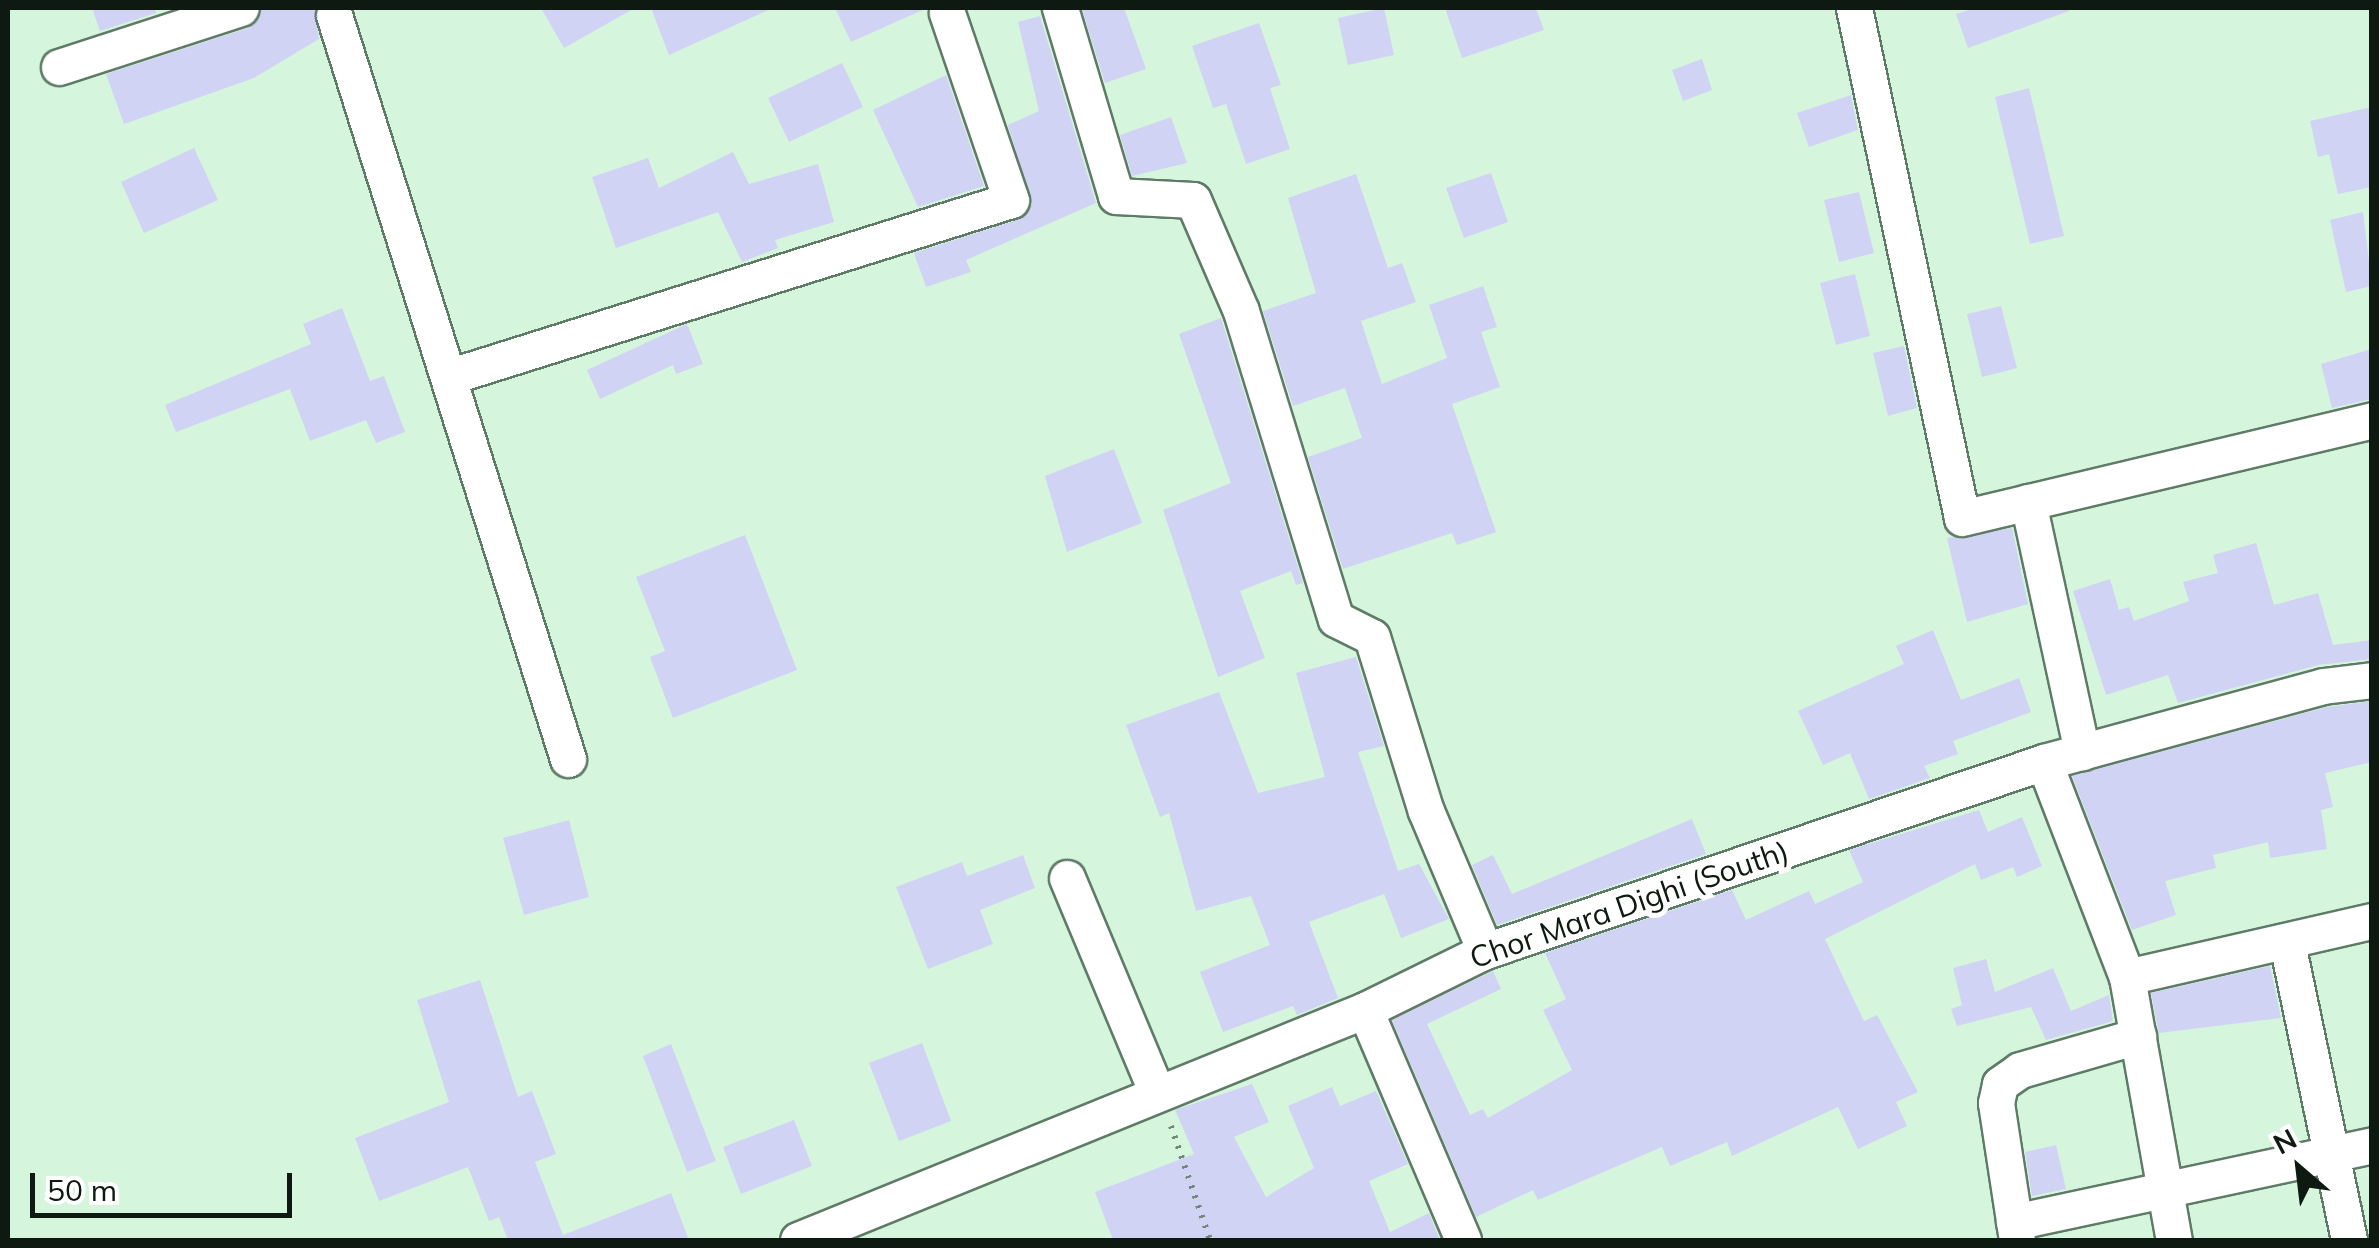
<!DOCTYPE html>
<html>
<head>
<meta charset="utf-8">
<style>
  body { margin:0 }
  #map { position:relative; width:2379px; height:1248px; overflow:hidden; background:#d6f5dd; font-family:Mulish,sans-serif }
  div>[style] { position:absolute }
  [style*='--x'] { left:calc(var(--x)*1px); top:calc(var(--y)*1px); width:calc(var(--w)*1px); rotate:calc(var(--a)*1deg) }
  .building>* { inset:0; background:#d1d3f5 }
  .path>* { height:6px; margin-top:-3px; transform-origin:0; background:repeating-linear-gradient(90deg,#728777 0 2.5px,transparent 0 10.5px) }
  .roads { filter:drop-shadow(2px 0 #5f7b67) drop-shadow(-2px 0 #5f7b67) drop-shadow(0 2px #5f7b67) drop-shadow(0 -2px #5f7b67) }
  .street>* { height:35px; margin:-17.5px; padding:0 17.5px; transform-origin:17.5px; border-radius:17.5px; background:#fff }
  span { translate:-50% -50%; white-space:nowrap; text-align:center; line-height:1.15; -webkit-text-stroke:10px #fff; paint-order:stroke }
  .street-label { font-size:30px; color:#0e1911 }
  .frame { position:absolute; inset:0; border:10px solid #0e1911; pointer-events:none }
  .north { position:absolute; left:2249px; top:1118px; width:100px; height:100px; -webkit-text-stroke:8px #fff; paint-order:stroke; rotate:332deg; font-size:28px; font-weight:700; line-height:40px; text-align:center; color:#0e1911 }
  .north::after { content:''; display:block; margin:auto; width:35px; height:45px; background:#0e1911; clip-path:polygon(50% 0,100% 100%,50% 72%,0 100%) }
  .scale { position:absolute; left:30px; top:1173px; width:262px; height:45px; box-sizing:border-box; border:5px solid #0e1911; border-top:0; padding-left:12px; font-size:30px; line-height:35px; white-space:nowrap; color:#0e1911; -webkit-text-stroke:8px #fff; paint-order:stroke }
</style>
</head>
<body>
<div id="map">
  <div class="building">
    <i style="clip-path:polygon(92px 8px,155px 8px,156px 13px,100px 31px)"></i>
    <i style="clip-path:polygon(262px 8px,315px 8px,319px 39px,254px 78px,124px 124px,106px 74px,248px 28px)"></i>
    <i style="clip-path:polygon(541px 8px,635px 8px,564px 48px)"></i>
    <i style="clip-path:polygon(651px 8px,773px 8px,669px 55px)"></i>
    <i style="clip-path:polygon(835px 8px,927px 8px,851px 42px)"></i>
    <i style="clip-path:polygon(1124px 8px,1146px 69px,1105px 83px,1082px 9px)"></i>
    <i style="clip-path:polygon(1384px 8px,1394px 55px,1348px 65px,1338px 18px)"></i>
    <i style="clip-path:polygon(1445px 8px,1536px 8px,1544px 30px,1462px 58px)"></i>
    <i style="clip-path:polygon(1975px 8px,2068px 8px,2069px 11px,1968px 48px,1956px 14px)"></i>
    <i style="clip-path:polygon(1040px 16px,1096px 203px,966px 260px,971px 272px,926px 287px,914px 253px,1017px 220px,1032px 205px,1008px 125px,1039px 111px,1018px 22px)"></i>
    <i style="clip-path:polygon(1259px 23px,1281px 85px,1270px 88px,1290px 149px,1246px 164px,1226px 104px,1213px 108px,1192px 46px)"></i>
    <i style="clip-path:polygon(1702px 59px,1712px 90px,1683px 101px,1672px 70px)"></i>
    <i style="clip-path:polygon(842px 63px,863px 107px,789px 142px,768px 98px)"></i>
    <i style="clip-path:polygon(946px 75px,984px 186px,918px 207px,873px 110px)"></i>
    <i style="clip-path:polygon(2029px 88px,2064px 236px,2030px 244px,1995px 97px)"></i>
    <i style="clip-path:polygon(1851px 95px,1858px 130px,1809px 147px,1797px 113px)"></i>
    <i style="clip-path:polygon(2372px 107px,2372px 187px,2338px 194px,2329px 154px,2318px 157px,2310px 121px)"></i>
    <i style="clip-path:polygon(1171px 117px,1187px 163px,1132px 176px,1120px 135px)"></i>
    <i style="clip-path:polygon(194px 148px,218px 200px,144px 233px,121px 182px)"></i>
    <i style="clip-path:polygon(733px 152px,749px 184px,818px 164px,834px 222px,775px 240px,778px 248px,742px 262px,718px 212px,616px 248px,592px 177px,648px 158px,659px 188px)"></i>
    <i style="clip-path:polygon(1491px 173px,1508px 222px,1464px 238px,1446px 188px)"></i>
    <i style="clip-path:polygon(1356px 174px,1388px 268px,1402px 263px,1416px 302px,1361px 321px,1382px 384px,1447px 358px,1429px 305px,1483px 286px,1497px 327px,1481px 332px,1500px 387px,1452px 404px,1496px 532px,1457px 545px,1452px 533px,1343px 569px,1308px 457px,1362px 438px,1345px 388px,1293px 406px,1263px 311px,1316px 293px,1288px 198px)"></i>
    <i style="clip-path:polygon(1859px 192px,1874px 253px,1839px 262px,1824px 200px)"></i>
    <i style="clip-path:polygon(2363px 212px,2372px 286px,2346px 292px,2330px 220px)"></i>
    <i style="clip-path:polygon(1855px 274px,1870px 336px,1836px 345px,1820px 283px)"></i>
    <i style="clip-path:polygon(2001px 306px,2017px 368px,1982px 377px,1967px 314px)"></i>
    <i style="clip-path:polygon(342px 308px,370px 381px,384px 376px,405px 432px,376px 443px,366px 420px,310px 441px,290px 389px,176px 432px,165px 405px,311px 344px,303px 324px)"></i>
    <i style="clip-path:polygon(1221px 318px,1303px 583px,1296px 585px,1291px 571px,1240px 591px,1265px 658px,1218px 677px,1163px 510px,1231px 483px,1179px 334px)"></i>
    <i style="clip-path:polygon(687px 324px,703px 364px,676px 374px,673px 365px,600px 399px,587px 370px)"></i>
    <i style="clip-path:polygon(1904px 346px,1917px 408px,1888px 416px,1873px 353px)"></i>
    <i style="clip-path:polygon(2372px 349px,2372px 399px,2332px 408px,2321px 364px)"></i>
    <i style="clip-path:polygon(1114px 449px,1142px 523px,1067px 552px,1045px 476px)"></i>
    <i style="clip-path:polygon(2012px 528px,2028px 604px,1967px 622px,1947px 538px)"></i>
    <i style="clip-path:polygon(745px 535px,797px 670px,673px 718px,650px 657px,665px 651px,636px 577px)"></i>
    <i style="clip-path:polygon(2256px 543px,2274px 605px,2318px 593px,2333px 645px,2372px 640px,2372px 659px,2318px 665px,2178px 703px,2168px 675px,2106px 695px,2073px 591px,2110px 579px,2119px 610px,2129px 607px,2134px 621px,2189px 601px,2183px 582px,2218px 573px,2213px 555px)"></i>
    <i style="clip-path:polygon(1933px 630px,1961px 700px,2019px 678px,2031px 712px,1953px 741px,1958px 754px,1924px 766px,1930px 778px,1869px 799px,1850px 753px,1823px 765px,1798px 711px,1904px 664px,1896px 646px)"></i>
    <i style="clip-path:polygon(1356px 657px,1384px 746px,1358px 752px,1398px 871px,1419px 864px,1449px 919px,1401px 938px,1384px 894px,1309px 922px,1338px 998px,1297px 1015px,1293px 1006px,1223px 1032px,1200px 972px,1270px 945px,1251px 896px,1196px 911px,1169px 813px,1160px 817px,1126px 725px,1219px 692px,1258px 793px,1325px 777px,1296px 673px)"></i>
    <i style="clip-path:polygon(2372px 701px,2372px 762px,2325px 773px,2333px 807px,2321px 810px,2327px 849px,2270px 858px,2268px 842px,2213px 855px,2216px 868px,2165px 881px,2176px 915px,2132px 930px,2072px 776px,2327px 707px)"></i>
    <i style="clip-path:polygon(1979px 810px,1988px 832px,2022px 817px,2042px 866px,2017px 877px,2013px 867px,1981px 880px,1975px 864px,1825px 939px,1864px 1021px,1877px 1015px,1918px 1092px,1896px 1102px,1907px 1126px,1858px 1149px,1838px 1107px,1732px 1156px,1727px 1142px,1670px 1166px,1662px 1147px,1538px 1200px,1533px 1190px,1476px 1217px,1392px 1020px,1493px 971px,1501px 989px,1427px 1024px,1470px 1115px,1483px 1109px,1488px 1118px,1572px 1070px,1543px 1010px,1566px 999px,1545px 953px,1732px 890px,1746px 920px,1809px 891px,1815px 904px,1863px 882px,1849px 850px)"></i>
    <i style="clip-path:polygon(1692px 819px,1706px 854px,1497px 925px,1472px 865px,1493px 855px,1512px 894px)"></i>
    <i style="clip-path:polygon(569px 820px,589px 897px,524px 915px,503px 838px)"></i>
    <i style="clip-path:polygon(1023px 855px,1035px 888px,980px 910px,993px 944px,928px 969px,896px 887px,962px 862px,967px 876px)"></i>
    <i style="clip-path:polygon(1986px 959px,1995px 992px,2053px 968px,2071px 1011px,2109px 995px,2113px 1021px,2046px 1040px,2031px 1007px,1957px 1026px,1951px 1009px,1962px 1005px,1953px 968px)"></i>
    <i style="clip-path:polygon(2270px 966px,2281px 1018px,2159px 1033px,2151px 993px)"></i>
    <i style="clip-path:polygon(480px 980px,518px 1097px,532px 1091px,556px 1154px,535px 1162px,563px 1235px,671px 1193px,689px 1240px,508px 1240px,499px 1217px,489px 1221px,468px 1167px,379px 1201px,355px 1138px,449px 1102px,417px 1000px)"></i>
    <i style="clip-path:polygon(922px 1043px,951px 1121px,899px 1141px,869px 1063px)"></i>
    <i style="clip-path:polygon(671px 1044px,716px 1161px,687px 1172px,643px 1056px)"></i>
    <i style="clip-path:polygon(1252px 1084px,1269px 1122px,1234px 1137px,1266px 1197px,1314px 1168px,1288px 1106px,1332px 1087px,1340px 1106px,1376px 1091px,1408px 1164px,1369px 1181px,1390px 1232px,1429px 1213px,1440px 1240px,1113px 1240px,1095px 1192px,1194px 1154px,1175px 1110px)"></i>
    <i style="clip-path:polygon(794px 1120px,812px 1166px,741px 1194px,723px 1147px)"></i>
    <i style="clip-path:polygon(2056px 1145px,2066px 1189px,2032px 1196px,2025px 1152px)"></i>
  </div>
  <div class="path">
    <i style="--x:1171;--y:1126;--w:120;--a:71.1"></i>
  </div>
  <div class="roads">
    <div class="street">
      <i style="--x:1060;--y:8;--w:196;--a:73.4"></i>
      <i style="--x:1116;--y:196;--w:77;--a:3"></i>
      <i style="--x:1193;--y:200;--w:121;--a:66.6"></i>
      <i style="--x:1241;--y:311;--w:322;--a:72.9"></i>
      <i style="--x:1336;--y:619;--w:40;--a:26.6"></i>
      <i style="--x:1372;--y:637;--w:182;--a:72.8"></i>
      <i style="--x:1426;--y:811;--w:152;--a:67.1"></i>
      <i style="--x:1854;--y:8;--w:521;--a:78.04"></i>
      <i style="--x:1962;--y:518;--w:422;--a:-13.4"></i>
      <i style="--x:334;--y:15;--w:780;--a:72.54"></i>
      <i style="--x:59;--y:67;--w:191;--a:-18"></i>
      <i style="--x:448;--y:377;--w:590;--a:-17.45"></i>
      <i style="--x:1011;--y:200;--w:198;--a:-108.9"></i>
      <i style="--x:2028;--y:502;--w:256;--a:77.8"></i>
      <i style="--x:2044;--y:762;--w:230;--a:68.9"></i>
      <i style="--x:2127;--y:977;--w:267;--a:79.9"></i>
      <i style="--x:1067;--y:878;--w:233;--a:67.3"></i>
      <i style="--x:2287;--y:943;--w:303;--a:78.2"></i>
      <i style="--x:2127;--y:977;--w:251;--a:-12.9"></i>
      <i style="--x:1365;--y:1010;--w:250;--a:66.9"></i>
      <i style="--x:2014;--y:1222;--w:366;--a:-12.1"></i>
      <i style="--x:798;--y:1240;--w:612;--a:-22.08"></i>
      <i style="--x:1365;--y:1010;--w:134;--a:-26.2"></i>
      <i style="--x:1485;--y:951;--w:590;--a:-18.68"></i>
      <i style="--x:2044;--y:762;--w:289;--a:-15.2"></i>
      <i style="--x:2323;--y:686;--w:49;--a:-7"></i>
      <i style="--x:2017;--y:1240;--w:139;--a:-98.7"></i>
      <i style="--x:1996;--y:1103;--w:19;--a:-78"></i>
      <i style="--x:2000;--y:1084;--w:24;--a:-35"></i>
      <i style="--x:2020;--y:1070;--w:123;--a:-16.1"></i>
    </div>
  </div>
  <div class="street-label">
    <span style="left:1629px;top:904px;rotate:-19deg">Chor Mara Dighi (South)</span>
  </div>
  <div class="frame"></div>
  <div class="north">N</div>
  <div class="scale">50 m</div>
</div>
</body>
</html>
